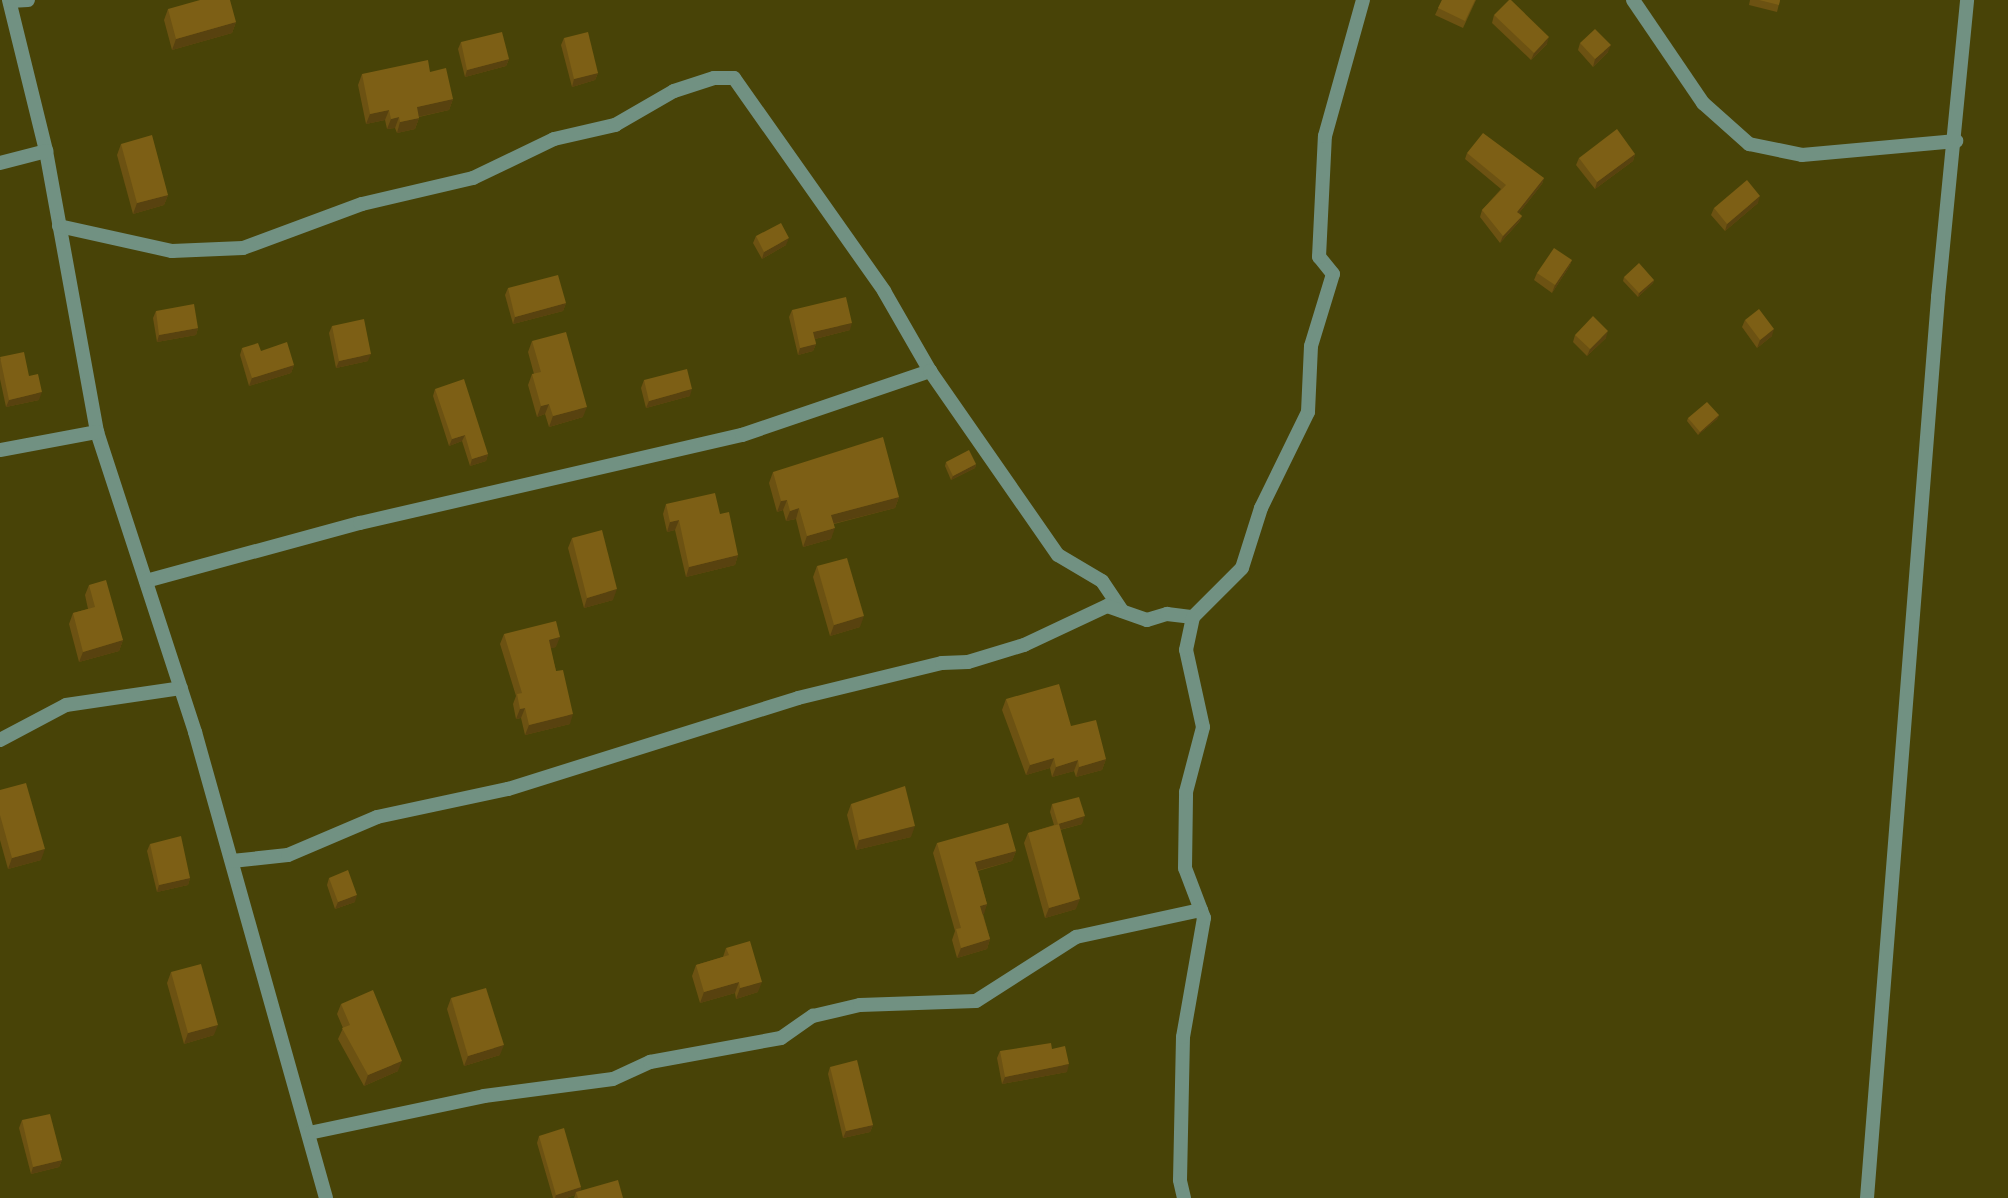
<!DOCTYPE html>
<html>
<head>
<meta charset="utf-8">
<style>
  body { margin:0 }
  #map { position:relative; width:2008px; height:1198px; overflow:hidden; background:#484307; font-family:Figtree,sans-serif }
  div>[style] { position:absolute }
  [style*='--x'] { left:calc(var(--x)*1px); top:calc(var(--y)*1px); width:calc(var(--w)*1px); rotate:calc(var(--a)*1deg) }
  .minor>* { height:14px; margin:-7px; padding:0 7px; transform-origin:7px; border-radius:7px; background:#719182 }
  .wall>* { inset:0; background:#6c5212 }
  .shaded-wall>* { inset:0; background:#58420f }
  .building>* { inset:0; background:#7d5f15 }
  span { translate:-50% -50%; white-space:nowrap; text-align:center; line-height:1.15; -webkit-text-stroke:5px #3c3912; paint-order:stroke }
</style>
</head>
<body>
<div id="map">
  <div class="minor">
    <i style="--x:9;--y:0;--w:155;--a:76.2"></i>
    <i style="--x:46;--y:151;--w:286;--a:79.7"></i>
    <i style="--x:97;--y:432;--w:316;--a:71.9"></i>
    <i style="--x:195;--y:732;--w:484;--a:74.3"></i>
    <i style="--x:1633;--y:0;--w:125;--a:55.8"></i>
    <i style="--x:1703;--y:103;--w:62;--a:41.7"></i>
    <i style="--x:1749;--y:144;--w:54;--a:11.7"></i>
    <i style="--x:1802;--y:155;--w:155;--a:-5.2"></i>
    <i style="--x:10;--y:1;--w:18;--a:-3"></i>
    <i style="--x:0;--y:163;--w:48;--a:-14.6"></i>
    <i style="--x:59;--y:226;--w:116;--a:12.5"></i>
    <i style="--x:172;--y:251;--w:71;--a:-2.4"></i>
    <i style="--x:243;--y:248;--w:127;--a:-20.3"></i>
    <i style="--x:362;--y:204;--w:114;--a:-13.2"></i>
    <i style="--x:473;--y:178;--w:90;--a:-25.7"></i>
    <i style="--x:554;--y:139;--w:63;--a:-12.9"></i>
    <i style="--x:615;--y:125;--w:68;--a:-30"></i>
    <i style="--x:674;--y:91;--w:42;--a:-18"></i>
    <i style="--x:714;--y:78;--w:20;--a:0"></i>
    <i style="--x:734;--y:78;--w:261;--a:54.8"></i>
    <i style="--x:884;--y:291;--w:92;--a:60.1"></i>
    <i style="--x:0;--y:450;--w:99;--a:-10.5"></i>
    <i style="--x:146;--y:581;--w:222;--a:-15.2"></i>
    <i style="--x:360;--y:523;--w:392;--a:-13"></i>
    <i style="--x:742;--y:435;--w:199;--a:-18.8"></i>
    <i style="--x:930;--y:371;--w:224;--a:55.2"></i>
    <i style="--x:1058;--y:555;--w:51;--a:30.6"></i>
    <i style="--x:1102;--y:581;--w:36;--a:56"></i>
    <i style="--x:0;--y:740;--w:75;--a:-27.9"></i>
    <i style="--x:66;--y:705;--w:116;--a:-8.4"></i>
    <i style="--x:232;--y:861;--w:56;--a:-6.1"></i>
    <i style="--x:288;--y:855;--w:97;--a:-23.1"></i>
    <i style="--x:377;--y:817;--w:134;--a:-12.1"></i>
    <i style="--x:508;--y:789;--w:304;--a:-17.4"></i>
    <i style="--x:798;--y:698;--w:148;--a:-13.7"></i>
    <i style="--x:942;--y:663;--w:26;--a:-2"></i>
    <i style="--x:968;--y:662;--w:59;--a:-16.9"></i>
    <i style="--x:1024;--y:645;--w:92;--a:-25.2"></i>
    <i style="--x:1107;--y:606;--w:42;--a:19.3"></i>
    <i style="--x:1147;--y:620;--w:21;--a:-17"></i>
    <i style="--x:1167;--y:614;--w:26;--a:7"></i>
    <i style="--x:309;--y:1133;--w:179;--a:-11.9"></i>
    <i style="--x:484;--y:1096;--w:130;--a:-7.5"></i>
    <i style="--x:613;--y:1079;--w:41;--a:-24.7"></i>
    <i style="--x:650;--y:1062;--w:133;--a:-10.4"></i>
    <i style="--x:781;--y:1038;--w:39;--a:-35"></i>
    <i style="--x:813;--y:1016;--w:48;--a:-13.2"></i>
    <i style="--x:860;--y:1005;--w:116;--a:-2"></i>
    <i style="--x:976;--y:1001;--w:119;--a:-32.6"></i>
    <i style="--x:1076;--y:937;--w:128;--a:-12.2"></i>
    <i style="--x:1184;--y:1198;--w:18;--a:-103"></i>
    <i style="--x:1180;--y:1180;--w:143;--a:-88.8"></i>
    <i style="--x:1183;--y:1037;--w:121;--a:-80"></i>
    <i style="--x:1204;--y:918;--w:53;--a:-110.8"></i>
    <i style="--x:1185;--y:868;--w:76;--a:-89.2"></i>
    <i style="--x:1186;--y:792;--w:67;--a:-75.3"></i>
    <i style="--x:1203;--y:727;--w:79;--a:-102.4"></i>
    <i style="--x:1186;--y:650;--w:34;--a:-78"></i>
    <i style="--x:1193;--y:617;--w:69;--a:-45"></i>
    <i style="--x:1242;--y:568;--w:63;--a:-72.4"></i>
    <i style="--x:1261;--y:508;--w:107;--a:-63.9"></i>
    <i style="--x:1308;--y:412;--w:66;--a:-87.4"></i>
    <i style="--x:1311;--y:346;--w:75;--a:-73"></i>
    <i style="--x:1333;--y:274;--w:22;--a:-129"></i>
    <i style="--x:1319;--y:257;--w:121;--a:-87.2"></i>
    <i style="--x:1325;--y:136;--w:141;--a:-74.4"></i>
    <i style="--x:1867;--y:1198;--w:904;--a:-85.49"></i>
    <i style="--x:1938;--y:297;--w:298;--a:-84.4"></i>
  </div>
  <div class="wall">
    <i style="clip-path:polygon(1442px 0,1476px 0,1463px 28px,1435px 15px)"></i>
    <i style="clip-path:polygon(1750px 0,1780px 0,1777px 12px,1749px 5px)"></i>
    <i style="clip-path:polygon(168px 9px,236px 22px,232px 33px,172px 50px,164px 20px)"></i>
    <i style="clip-path:polygon(1494px 15px,1547px 44px,1531px 60px,1492px 23px)"></i>
    <i style="clip-path:polygon(564px 38px,598px 73px,595px 80px,572px 87px,561px 45px)"></i>
    <i style="clip-path:polygon(461px 42px,509px 59px,506px 66px,465px 77px,458px 49px)"></i>
    <i style="clip-path:polygon(1580px 43px,1608px 52px,1593px 67px,1578px 50px)"></i>
    <i style="clip-path:polygon(430px 72px,453px 99px,449px 110px,419px 117px,419px 118px,415px 129px,397px 133px,395px 128px,387px 129px,385px 120px,366px 124px,358px 85px,362px 74px)"></i>
    <i style="clip-path:polygon(121px 144px,168px 195px,164px 205px,133px 214px,117px 155px)"></i>
    <i style="clip-path:polygon(1467px 153px,1544px 178px,1542px 184px,1519px 213px,1522px 216px,1519px 222px,1500px 243px,1480px 217px,1482px 210px,1501px 189px,1465px 159px)"></i>
    <i style="clip-path:polygon(1635px 154px,1633px 161px,1595px 189px,1576px 165px,1579px 158px)"></i>
    <i style="clip-path:polygon(1758px 203px,1725px 231px,1711px 215px,1714px 208px)"></i>
    <i style="clip-path:polygon(756px 236px,786px 245px,762px 259px,753px 243px)"></i>
    <i style="clip-path:polygon(1572px 260px,1569px 267px,1552px 293px,1534px 280px,1537px 273px)"></i>
    <i style="clip-path:polygon(1624px 277px,1654px 280px,1653px 283px,1638px 297px,1623px 281px)"></i>
    <i style="clip-path:polygon(508px 288px,566px 303px,563px 311px,513px 324px,505px 295px)"></i>
    <i style="clip-path:polygon(792px 310px,850px 330px,815px 339px,816px 344px,813px 351px,798px 355px,789px 317px)"></i>
    <i style="clip-path:polygon(156px 311px,198px 328px,196px 335px,157px 342px,153px 318px)"></i>
    <i style="clip-path:polygon(1745px 320px,1772px 336px,1757px 348px,1742px 327px)"></i>
    <i style="clip-path:polygon(332px 326px,368px 361px,336px 368px,329px 333px)"></i>
    <i style="clip-path:polygon(1575px 335px,1606px 338px,1587px 356px,1573px 342px)"></i>
    <i style="clip-path:polygon(532px 341px,583px 417px,549px 427px,545px 414px,537px 417px,528px 385px,532px 374px,534px 374px,528px 352px)"></i>
    <i style="clip-path:polygon(242px 348px,294px 365px,291px 373px,249px 386px,240px 355px)"></i>
    <i style="clip-path:polygon(0 359px,29px 376px,39px 400px,6px 407px,0 379px)"></i>
    <i style="clip-path:polygon(644px 380px,690px 396px,646px 408px,641px 388px)"></i>
    <i style="clip-path:polygon(435px 389px,488px 454px,486px 461px,470px 466px,462px 441px,449px 446px,433px 396px)"></i>
    <i style="clip-path:polygon(1719px 415px,1717px 419px,1698px 435px,1687px 421px,1688px 418px)"></i>
    <i style="clip-path:polygon(946px 462px,976px 464px,975px 468px,951px 480px,945px 466px)"></i>
    <i style="clip-path:polygon(773px 472px,899px 497px,895px 508px,834px 524px,831px 539px,803px 547px,796px 519px,786px 521px,783px 510px,777px 512px,769px 483px)"></i>
    <i style="clip-path:polygon(666px 504px,720px 514px,738px 555px,735px 565px,686px 577px,675px 530px,667px 532px,663px 514px)"></i>
    <i style="clip-path:polygon(572px 538px,613px 600px,584px 608px,568px 548px)"></i>
    <i style="clip-path:polygon(817px 566px,860px 627px,830px 636px,813px 577px)"></i>
    <i style="clip-path:polygon(89px 585px,123px 640px,119px 651px,79px 662px,69px 624px,73px 613px,88px 609px,85px 595px)"></i>
    <i style="clip-path:polygon(504px 634px,556px 647px,550px 648px,570px 724px,525px 735px,521px 718px,516px 719px,513px 704px,516px 696px,500px 644px)"></i>
    <i style="clip-path:polygon(1006px 699px,1106px 759px,1102px 770px,1076px 777px,1074px 771px,1052px 777px,1050px 768px,1026px 775px,1002px 710px)"></i>
    <i style="clip-path:polygon(0 790px,41px 860px,8px 869px,0 840px)"></i>
    <i style="clip-path:polygon(851px 804px,911px 837px,856px 850px,847px 815px)"></i>
    <i style="clip-path:polygon(1052px 804px,1082px 824px,1060px 830px,1076px 909px,1045px 918px,1024px 843px,1028px 833px,1054px 825px,1050px 812px)"></i>
    <i style="clip-path:polygon(937px 843px,1016px 851px,1012px 861px,978px 871px,987px 904px,983px 914px,990px 939px,987px 949px,957px 958px,952px 940px,955px 931px,933px 853px)"></i>
    <i style="clip-path:polygon(150px 844px,190px 878px,188px 885px,157px 892px,147px 851px)"></i>
    <i style="clip-path:polygon(329px 878px,355px 902px,335px 909px,327px 885px)"></i>
    <i style="clip-path:polygon(726px 948px,758px 992px,736px 999px,735px 993px,700px 1003px,692px 976px,696px 965px,723px 957px)"></i>
    <i style="clip-path:polygon(171px 972px,214px 1035px,184px 1044px,167px 983px)"></i>
    <i style="clip-path:polygon(451px 998px,500px 1055px,464px 1066px,447px 1009px)"></i>
    <i style="clip-path:polygon(341px 1004px,398px 1071px,364px 1086px,338px 1039px,343px 1028px,337px 1014px)"></i>
    <i style="clip-path:polygon(1052px 1049px,1067px 1072px,1002px 1084px,997px 1058px,1000px 1051px)"></i>
    <i style="clip-path:polygon(830px 1067px,873px 1125px,870px 1132px,843px 1138px,828px 1074px)"></i>
    <i style="clip-path:polygon(22px 1120px,62px 1160px,59px 1167px,31px 1174px,19px 1128px)"></i>
    <i style="clip-path:polygon(539px 1136px,581px 1187px,580px 1191px,623px 1198px,574px 1198px,575px 1195px,566px 1198px,553px 1198px,537px 1143px)"></i>
  </div>
  <div class="shaded-wall">
    <i style="clip-path:polygon(236px 22px,232px 33px,172px 50px,176px 39px)"></i>
    <i style="clip-path:polygon(1549px 37px,1547px 44px,1531px 60px,1534px 53px)"></i>
    <i style="clip-path:polygon(1611px 45px,1608px 52px,1593px 67px,1595px 59px)"></i>
    <i style="clip-path:polygon(509px 59px,506px 66px,465px 77px,467px 70px)"></i>
    <i style="clip-path:polygon(598px 73px,595px 80px,572px 87px,574px 79px)"></i>
    <i style="clip-path:polygon(453px 99px,449px 110px,413px 118px,417px 107px)"></i>
    <i style="clip-path:polygon(389px 110px,385px 120px,366px 124px,370px 114px)"></i>
    <i style="clip-path:polygon(399px 117px,395px 128px,387px 129px,391px 119px)"></i>
    <i style="clip-path:polygon(419px 118px,415px 129px,397px 133px,400px 122px)"></i>
    <i style="clip-path:polygon(1635px 154px,1633px 161px,1595px 189px,1597px 182px)"></i>
    <i style="clip-path:polygon(1544px 178px,1542px 184px,1515px 218px,1517px 212px)"></i>
    <i style="clip-path:polygon(168px 195px,164px 205px,133px 214px,137px 203px)"></i>
    <i style="clip-path:polygon(1760px 196px,1758px 203px,1725px 231px,1727px 224px)"></i>
    <i style="clip-path:polygon(1522px 216px,1519px 222px,1500px 243px,1503px 236px)"></i>
    <i style="clip-path:polygon(789px 238px,786px 245px,762px 259px,764px 252px)"></i>
    <i style="clip-path:polygon(1572px 260px,1569px 267px,1552px 293px,1555px 285px)"></i>
    <i style="clip-path:polygon(1654px 280px,1653px 283px,1638px 297px,1639px 293px)"></i>
    <i style="clip-path:polygon(566px 303px,563px 311px,513px 324px,515px 317px)"></i>
    <i style="clip-path:polygon(852px 323px,850px 330px,811px 340px,813px 332px)"></i>
    <i style="clip-path:polygon(198px 328px,196px 335px,157px 342px,159px 335px)"></i>
    <i style="clip-path:polygon(1774px 329px,1772px 336px,1757px 348px,1760px 340px)"></i>
    <i style="clip-path:polygon(1608px 331px,1606px 338px,1587px 356px,1590px 349px)"></i>
    <i style="clip-path:polygon(816px 344px,813px 351px,798px 355px,800px 348px)"></i>
    <i style="clip-path:polygon(371px 354px,368px 361px,336px 368px,339px 361px)"></i>
    <i style="clip-path:polygon(294px 365px,291px 373px,249px 386px,252px 378px)"></i>
    <i style="clip-path:polygon(692px 389px,690px 396px,646px 408px,649px 401px)"></i>
    <i style="clip-path:polygon(42px 392px,39px 400px,6px 407px,9px 400px)"></i>
    <i style="clip-path:polygon(549px 404px,545px 414px,537px 417px,541px 406px)"></i>
    <i style="clip-path:polygon(587px 407px,583px 417px,549px 427px,553px 416px)"></i>
    <i style="clip-path:polygon(1719px 415px,1717px 419px,1698px 435px,1700px 432px)"></i>
    <i style="clip-path:polygon(465px 435px,462px 441px,449px 446px,452px 439px)"></i>
    <i style="clip-path:polygon(488px 454px,486px 461px,470px 466px,472px 459px)"></i>
    <i style="clip-path:polygon(976px 464px,975px 468px,951px 480px,953px 476px)"></i>
    <i style="clip-path:polygon(899px 497px,895px 508px,828px 525px,831px 515px)"></i>
    <i style="clip-path:polygon(787px 500px,783px 510px,777px 512px,781px 501px)"></i>
    <i style="clip-path:polygon(799px 508px,796px 519px,786px 521px,790px 511px)"></i>
    <i style="clip-path:polygon(679px 520px,675px 530px,667px 532px,670px 522px)"></i>
    <i style="clip-path:polygon(835px 528px,831px 539px,803px 547px,807px 536px)"></i>
    <i style="clip-path:polygon(738px 555px,735px 565px,686px 577px,689px 567px)"></i>
    <i style="clip-path:polygon(617px 589px,613px 600px,584px 608px,587px 598px)"></i>
    <i style="clip-path:polygon(864px 616px,860px 627px,830px 636px,834px 625px)"></i>
    <i style="clip-path:polygon(560px 637px,556px 647px,545px 650px,549px 640px)"></i>
    <i style="clip-path:polygon(123px 640px,119px 651px,79px 662px,83px 652px)"></i>
    <i style="clip-path:polygon(525px 708px,521px 718px,516px 719px,520px 709px)"></i>
    <i style="clip-path:polygon(573px 714px,570px 724px,525px 735px,529px 725px)"></i>
    <i style="clip-path:polygon(1054px 758px,1050px 768px,1026px 775px,1030px 765px)"></i>
    <i style="clip-path:polygon(1106px 759px,1102px 770px,1076px 777px,1079px 767px)"></i>
    <i style="clip-path:polygon(1078px 760px,1074px 771px,1052px 777px,1056px 767px)"></i>
    <i style="clip-path:polygon(1085px 816px,1082px 824px,1055px 831px,1058px 824px)"></i>
    <i style="clip-path:polygon(915px 826px,911px 837px,856px 850px,859px 840px)"></i>
    <i style="clip-path:polygon(45px 849px,41px 860px,8px 869px,12px 858px)"></i>
    <i style="clip-path:polygon(1016px 851px,1012px 861px,972px 872px,975px 862px)"></i>
    <i style="clip-path:polygon(190px 878px,188px 885px,157px 892px,159px 885px)"></i>
    <i style="clip-path:polygon(357px 895px,355px 902px,335px 909px,338px 902px)"></i>
    <i style="clip-path:polygon(1080px 899px,1076px 909px,1045px 918px,1049px 908px)"></i>
    <i style="clip-path:polygon(987px 904px,984px 914px,977px 916px,980px 906px)"></i>
    <i style="clip-path:polygon(990px 939px,987px 949px,957px 958px,961px 948px)"></i>
    <i style="clip-path:polygon(739px 982px,735px 993px,700px 1003px,704px 992px)"></i>
    <i style="clip-path:polygon(762px 982px,758px 992px,736px 999px,740px 988px)"></i>
    <i style="clip-path:polygon(218px 1025px,214px 1035px,184px 1044px,188px 1033px)"></i>
    <i style="clip-path:polygon(504px 1045px,500px 1055px,464px 1066px,468px 1056px)"></i>
    <i style="clip-path:polygon(402px 1061px,398px 1071px,364px 1086px,368px 1075px)"></i>
    <i style="clip-path:polygon(1069px 1064px,1067px 1072px,1002px 1084px,1005px 1077px)"></i>
    <i style="clip-path:polygon(873px 1125px,870px 1132px,843px 1138px,846px 1131px)"></i>
    <i style="clip-path:polygon(62px 1160px,59px 1167px,31px 1174px,33px 1167px)"></i>
    <i style="clip-path:polygon(581px 1187px,579px 1194px,576px 1192px,575px 1195px,566px 1198px,555px 1198px,556px 1195px)"></i>
  </div>
  <div class="building">
    <i style="clip-path:polygon(200px 0,230px 0,236px 22px,176px 39px,168px 9px)"></i>
    <i style="clip-path:polygon(1442px 0,1475px 0,1465px 21px,1438px 8px)"></i>
    <i style="clip-path:polygon(1509px 0,1511px 0,1549px 37px,1534px 53px,1494px 15px)"></i>
    <i style="clip-path:polygon(1759px 0,1780px 0,1779px 5px)"></i>
    <i style="clip-path:polygon(1595px 29px,1611px 45px,1595px 59px,1580px 43px)"></i>
    <i style="clip-path:polygon(502px 32px,509px 59px,467px 70px,461px 42px)"></i>
    <i style="clip-path:polygon(588px 32px,598px 73px,574px 79px,564px 38px)"></i>
    <i style="clip-path:polygon(428px 60px,430px 72px,446px 68px,453px 99px,417px 107px,419px 118px,400px 122px,399px 117px,391px 119px,389px 110px,370px 114px,362px 74px)"></i>
    <i style="clip-path:polygon(1617px 129px,1635px 154px,1597px 182px,1579px 158px)"></i>
    <i style="clip-path:polygon(1483px 133px,1544px 178px,1517px 212px,1522px 216px,1503px 236px,1482px 210px,1506px 185px,1467px 153px)"></i>
    <i style="clip-path:polygon(152px 135px,168px 195px,137px 203px,121px 144px)"></i>
    <i style="clip-path:polygon(1747px 180px,1760px 196px,1727px 224px,1714px 208px)"></i>
    <i style="clip-path:polygon(781px 223px,789px 238px,764px 252px,756px 236px)"></i>
    <i style="clip-path:polygon(1554px 248px,1572px 260px,1555px 285px,1537px 273px)"></i>
    <i style="clip-path:polygon(1639px 263px,1654px 280px,1639px 293px,1624px 277px)"></i>
    <i style="clip-path:polygon(558px 275px,566px 303px,515px 317px,508px 288px)"></i>
    <i style="clip-path:polygon(846px 297px,852px 323px,813px 332px,816px 344px,800px 348px,792px 310px)"></i>
    <i style="clip-path:polygon(194px 304px,198px 328px,159px 335px,156px 311px)"></i>
    <i style="clip-path:polygon(1759px 309px,1774px 329px,1760px 340px,1745px 320px)"></i>
    <i style="clip-path:polygon(1593px 316px,1608px 331px,1590px 349px,1575px 335px)"></i>
    <i style="clip-path:polygon(364px 319px,371px 354px,339px 361px,332px 326px)"></i>
    <i style="clip-path:polygon(566px 332px,587px 407px,553px 416px,549px 404px,541px 406px,532px 374px,541px 372px,532px 341px)"></i>
    <i style="clip-path:polygon(287px 342px,294px 365px,252px 378px,242px 348px,258px 343px,261px 351px)"></i>
    <i style="clip-path:polygon(24px 352px,29px 376px,38px 374px,42px 392px,9px 400px,0 357px)"></i>
    <i style="clip-path:polygon(687px 369px,692px 389px,649px 401px,644px 380px)"></i>
    <i style="clip-path:polygon(464px 379px,488px 454px,472px 459px,465px 435px,452px 439px,435px 389px)"></i>
    <i style="clip-path:polygon(1707px 402px,1719px 415px,1700px 432px,1688px 418px)"></i>
    <i style="clip-path:polygon(883px 437px,899px 497px,831px 515px,835px 528px,807px 536px,799px 508px,790px 511px,787px 500px,781px 501px,773px 472px)"></i>
    <i style="clip-path:polygon(969px 450px,976px 464px,953px 476px,946px 462px)"></i>
    <i style="clip-path:polygon(715px 493px,720px 514px,729px 512px,738px 555px,689px 567px,679px 520px,670px 522px,666px 504px)"></i>
    <i style="clip-path:polygon(602px 530px,617px 589px,587px 598px,572px 538px)"></i>
    <i style="clip-path:polygon(847px 558px,864px 616px,834px 625px,817px 566px)"></i>
    <i style="clip-path:polygon(106px 580px,123px 640px,83px 652px,73px 613px,95px 607px,89px 585px)"></i>
    <i style="clip-path:polygon(556px 621px,560px 637px,549px 640px,556px 671px,563px 670px,573px 714px,529px 725px,525px 708px,520px 709px,517px 694px,522px 693px,504px 634px)"></i>
    <i style="clip-path:polygon(1059px 684px,1071px 726px,1096px 720px,1106px 759px,1079px 767px,1078px 760px,1056px 767px,1054px 758px,1030px 765px,1006px 699px)"></i>
    <i style="clip-path:polygon(26px 783px,45px 849px,12px 858px,0 815px,0 790px)"></i>
    <i style="clip-path:polygon(905px 786px,915px 826px,859px 840px,851px 804px)"></i>
    <i style="clip-path:polygon(1079px 797px,1085px 816px,1058px 824px,1052px 804px)"></i>
    <i style="clip-path:polygon(1008px 823px,1016px 851px,975px 862px,987px 904px,980px 906px,990px 939px,961px 948px,956px 929px,961px 928px,937px 843px)"></i>
    <i style="clip-path:polygon(1059px 824px,1080px 899px,1049px 908px,1028px 833px)"></i>
    <i style="clip-path:polygon(181px 836px,190px 878px,159px 885px,150px 844px)"></i>
    <i style="clip-path:polygon(348px 870px,357px 895px,338px 902px,329px 878px)"></i>
    <i style="clip-path:polygon(750px 941px,762px 982px,740px 988px,739px 982px,704px 992px,696px 965px,729px 955px,726px 948px)"></i>
    <i style="clip-path:polygon(201px 964px,218px 1025px,188px 1033px,171px 972px)"></i>
    <i style="clip-path:polygon(486px 988px,504px 1045px,468px 1056px,451px 998px)"></i>
    <i style="clip-path:polygon(373px 990px,402px 1061px,368px 1075px,342px 1028px,350px 1025px,341px 1004px)"></i>
    <i style="clip-path:polygon(1051px 1043px,1052px 1049px,1065px 1046px,1069px 1064px,1005px 1077px,1000px 1051px)"></i>
    <i style="clip-path:polygon(857px 1060px,873px 1125px,846px 1131px,830px 1067px)"></i>
    <i style="clip-path:polygon(50px 1114px,62px 1160px,33px 1167px,22px 1120px)"></i>
    <i style="clip-path:polygon(564px 1128px,581px 1187px,556px 1195px,539px 1136px)"></i>
    <i style="clip-path:polygon(618px 1180px,623px 1198px,578px 1198px,576px 1192px)"></i>
  </div>
</div>
</body>
</html>
